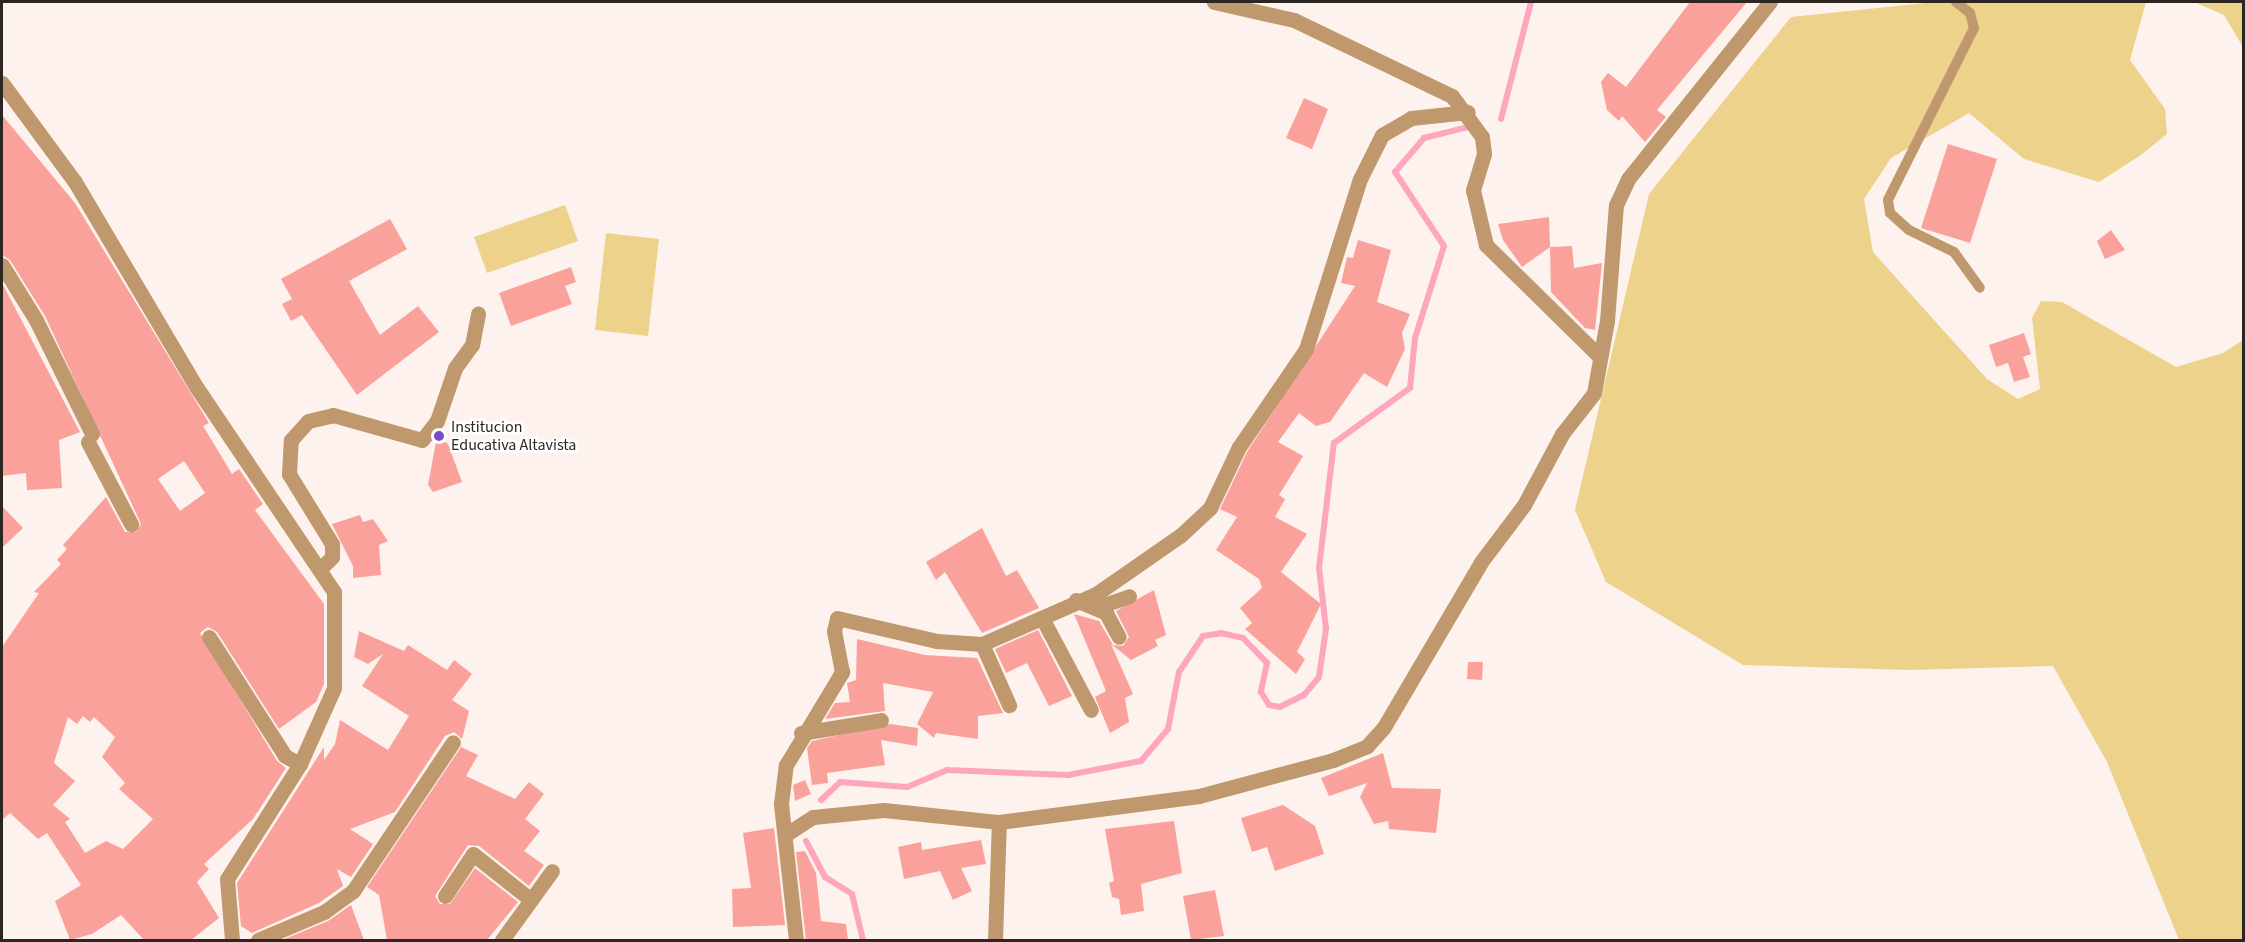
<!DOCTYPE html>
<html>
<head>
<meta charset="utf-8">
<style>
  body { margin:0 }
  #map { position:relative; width:2245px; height:942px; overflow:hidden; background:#fdf2ee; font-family:"Source Sans 3",sans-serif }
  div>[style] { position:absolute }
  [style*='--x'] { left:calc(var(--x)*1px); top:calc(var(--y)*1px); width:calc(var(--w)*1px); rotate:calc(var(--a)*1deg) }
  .green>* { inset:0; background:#edd28b }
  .stream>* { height:6px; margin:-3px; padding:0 3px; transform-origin:3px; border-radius:3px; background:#fea6be }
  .building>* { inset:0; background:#faa19b }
  .lane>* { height:10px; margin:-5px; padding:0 5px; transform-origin:5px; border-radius:5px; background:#c0986d }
  .street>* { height:15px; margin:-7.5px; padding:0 7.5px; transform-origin:7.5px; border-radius:7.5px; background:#c0986d }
  .dots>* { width:16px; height:16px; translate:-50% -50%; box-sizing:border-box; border:3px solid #fff; border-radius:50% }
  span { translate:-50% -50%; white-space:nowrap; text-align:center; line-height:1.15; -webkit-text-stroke:5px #fff; paint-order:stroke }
  .poi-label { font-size:16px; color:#2c2623 }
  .left { translate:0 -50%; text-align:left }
  .frame { position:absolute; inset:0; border:3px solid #2c2623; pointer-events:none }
</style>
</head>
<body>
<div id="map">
  <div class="green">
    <i style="clip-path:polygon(1935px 2px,2146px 2px,2130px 60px,2165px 109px,2167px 134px,2141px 155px,2099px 182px,2024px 159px,1969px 113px,1891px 158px,1864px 199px,1873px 252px,1987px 379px,2018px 399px,2040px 389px,2032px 318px,2041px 301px,2062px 302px,2176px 367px,2223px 353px,2243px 340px,2243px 940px,2179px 940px,2107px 762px,2053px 666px,1910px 670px,1743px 665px,1606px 582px,1575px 510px,1649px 194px,1791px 17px)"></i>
    <i style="clip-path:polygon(2194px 2px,2243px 2px,2243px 47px,2224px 15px)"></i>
    <i style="clip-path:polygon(565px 205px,578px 241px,487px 273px,474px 237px)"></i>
    <i style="clip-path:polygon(606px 233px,659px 239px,648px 336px,595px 330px)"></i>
  </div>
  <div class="stream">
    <i style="--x:1501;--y:119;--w:121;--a:-75.6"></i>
    <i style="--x:821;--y:800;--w:26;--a:-43"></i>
    <i style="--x:840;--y:782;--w:67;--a:4.3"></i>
    <i style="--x:907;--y:787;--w:43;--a:-23"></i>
    <i style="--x:947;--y:770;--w:121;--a:2.4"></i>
    <i style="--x:1068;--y:775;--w:74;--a:-10.9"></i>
    <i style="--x:1141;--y:761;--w:42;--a:-49.8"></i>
    <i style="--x:1168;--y:729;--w:58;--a:-79.1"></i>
    <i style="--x:1179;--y:672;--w:43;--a:-56.3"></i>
    <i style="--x:1203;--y:636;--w:18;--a:-9"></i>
    <i style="--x:1221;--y:633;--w:23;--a:13"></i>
    <i style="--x:1243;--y:638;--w:35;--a:46"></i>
    <i style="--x:1267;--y:663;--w:30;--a:102"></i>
    <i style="--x:1261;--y:692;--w:15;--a:58"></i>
    <i style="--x:1269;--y:705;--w:11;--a:10"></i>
    <i style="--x:1280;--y:707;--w:27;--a:-27"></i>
    <i style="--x:1304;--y:695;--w:23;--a:-50"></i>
    <i style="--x:1319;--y:677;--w:49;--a:-81.7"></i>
    <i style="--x:1326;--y:629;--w:61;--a:-96.5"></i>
    <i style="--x:1319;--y:568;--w:126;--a:-83.2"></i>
    <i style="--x:1334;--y:443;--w:94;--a:-35.9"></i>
    <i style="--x:1410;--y:388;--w:50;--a:-84.3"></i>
    <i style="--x:1415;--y:338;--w:96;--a:-72.5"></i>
    <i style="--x:1444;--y:246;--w:89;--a:-123.5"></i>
    <i style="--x:1395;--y:172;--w:45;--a:-49.5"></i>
    <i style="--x:1424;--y:138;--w:45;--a:-14"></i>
    <i style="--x:806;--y:841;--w:41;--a:62.2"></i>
    <i style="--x:825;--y:877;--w:32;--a:32"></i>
    <i style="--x:852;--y:894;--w:47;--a:76.6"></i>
  </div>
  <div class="building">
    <i style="clip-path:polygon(1690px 2px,1747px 2px,1657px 110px,1666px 117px,1645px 142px,1622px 116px,1619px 121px,1607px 110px,1601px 82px,1608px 73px,1626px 87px)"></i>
    <i style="clip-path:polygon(1304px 98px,1328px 109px,1312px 149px,1286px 138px)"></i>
    <i style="clip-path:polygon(evenodd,2px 115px,75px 203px,209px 423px,203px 426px,232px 474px,239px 469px,263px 504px,255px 510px,324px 604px,324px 684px,316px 702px,279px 729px,217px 632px,208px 627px,200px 633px,277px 761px,286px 768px,253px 819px,204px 864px,209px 869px,197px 882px,219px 918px,191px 940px,144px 940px,121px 915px,92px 934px,70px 940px,55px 901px,81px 885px,47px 833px,38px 839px,10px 813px,2px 820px,2px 647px,39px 593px,34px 592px,61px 564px,57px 560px,67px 549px,63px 545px,106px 497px,125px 532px,136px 532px,141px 524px,45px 316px,10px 260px,2px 255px,2px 115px,184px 461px,205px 493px,180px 511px,158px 479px,184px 461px,2px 115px,83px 716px,90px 722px,94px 717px,115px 737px,102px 757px,125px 783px,119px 789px,153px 819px,123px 849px,106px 841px,85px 853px,65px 822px,70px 819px,53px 805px,75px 781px,54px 763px,68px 717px,77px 724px,83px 716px)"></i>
    <i style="clip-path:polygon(1948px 144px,1997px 159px,1970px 243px,1921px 228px)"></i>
    <i style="clip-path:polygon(1549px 217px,1550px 247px,1572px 246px,1574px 268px,1602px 263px,1595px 330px,1585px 328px,1551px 292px,1550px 247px,1522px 267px,1503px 240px,1498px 224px)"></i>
    <i style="clip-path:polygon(390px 219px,407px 249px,349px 281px,380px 335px,418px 306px,439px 332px,357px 395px,302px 315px,291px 321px,282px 304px,292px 299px,281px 279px)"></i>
    <i style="clip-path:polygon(2111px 230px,2125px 250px,2105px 259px,2097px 241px)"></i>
    <i style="clip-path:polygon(1358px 240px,1391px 250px,1377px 302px,1410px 314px,1402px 333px,1405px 349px,1387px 387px,1364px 373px,1330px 422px,1316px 426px,1299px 413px,1278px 442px,1303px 456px,1279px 495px,1285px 499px,1275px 517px,1307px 534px,1281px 572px,1321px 604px,1297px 652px,1305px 659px,1296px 674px,1245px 629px,1252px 623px,1240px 608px,1262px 588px,1259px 579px,1216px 550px,1237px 517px,1220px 509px,1247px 452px,1355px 286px,1341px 283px,1347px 257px,1353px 258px)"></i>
    <i style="clip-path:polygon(571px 267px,576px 282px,565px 286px,572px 304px,511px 326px,499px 293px)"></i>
    <i style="clip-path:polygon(2px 283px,80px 432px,59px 440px,62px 488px,27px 490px,26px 473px,2px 476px)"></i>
    <i style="clip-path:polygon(2024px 333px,2031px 354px,2023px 357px,2030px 377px,2014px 382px,2008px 363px,1996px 367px,1989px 345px)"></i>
    <i style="clip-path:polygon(437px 437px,448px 444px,462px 482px,433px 492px,428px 485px)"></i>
    <i style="clip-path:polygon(2px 506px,23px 528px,2px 548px)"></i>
    <i style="clip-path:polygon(360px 515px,363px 522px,373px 519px,388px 541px,379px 545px,381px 575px,353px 578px,353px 566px,332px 524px)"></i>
    <i style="clip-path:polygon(982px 528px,1006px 576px,1017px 570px,1039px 608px,982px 633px,945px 572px,936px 580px,926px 562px)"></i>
    <i style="clip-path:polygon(1154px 590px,1166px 635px,1155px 640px,1158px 646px,1131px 660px,1111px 644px,1133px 694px,1125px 698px,1129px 722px,1110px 733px,1095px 697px,1106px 691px,1074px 614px,1099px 621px,1113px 645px,1123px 646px,1129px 637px,1116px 611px)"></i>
    <i style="clip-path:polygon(1038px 630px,1072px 696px,1049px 706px,1027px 663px,1006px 673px,995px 649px)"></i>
    <i style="clip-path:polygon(359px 631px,404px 651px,408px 645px,447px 670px,454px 660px,472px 674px,452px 700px,469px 711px,462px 739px,454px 732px,445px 736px,395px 812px,350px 829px,373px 844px,351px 877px,337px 869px,343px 886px,319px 903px,252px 933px,241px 926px,237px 883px,324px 747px,324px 760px,335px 744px,340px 720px,388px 750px,409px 716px,362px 686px,383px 654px,368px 664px,354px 657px)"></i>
    <i style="clip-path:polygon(857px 639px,925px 655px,977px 658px,1003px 713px,978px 716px,978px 739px,936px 733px,934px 738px,917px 724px,933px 692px,883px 683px,885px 711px,825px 719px,835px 703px,850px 702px,847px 683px,856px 680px)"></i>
    <i style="clip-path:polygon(1468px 662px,1483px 662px,1482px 680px,1467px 679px)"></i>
    <i style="clip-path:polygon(890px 724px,918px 728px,917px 746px,881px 740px,885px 765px,827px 773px,828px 783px,812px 785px,807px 748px,812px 741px)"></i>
    <i style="clip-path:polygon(461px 747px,478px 755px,466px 776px,515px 799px,529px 782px,544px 794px,525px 819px,540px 831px,524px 851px,544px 865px,529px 886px,479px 846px,468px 845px,435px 896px,440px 904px,450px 904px,475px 868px,518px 902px,487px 940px,387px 940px,379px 895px,367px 887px)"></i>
    <i style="clip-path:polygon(1383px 753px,1392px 788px,1441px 789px,1436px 833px,1389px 829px,1388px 821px,1374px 824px,1360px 797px,1367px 783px,1329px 796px,1321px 778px)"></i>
    <i style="clip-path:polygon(805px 780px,811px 794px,795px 801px,793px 785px)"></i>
    <i style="clip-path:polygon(1283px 805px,1315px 826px,1324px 854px,1275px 871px,1267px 847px,1252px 852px,1241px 818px)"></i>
    <i style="clip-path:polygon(1174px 821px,1182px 873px,1141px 884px,1144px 911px,1121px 915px,1119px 899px,1112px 897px,1109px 883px,1114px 881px,1105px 829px)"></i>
    <i style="clip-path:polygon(774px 828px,785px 925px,733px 927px,732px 889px,751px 888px,743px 833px)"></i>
    <i style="clip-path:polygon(981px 840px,986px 864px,961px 868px,972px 891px,953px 900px,940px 871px,904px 879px,898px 847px,921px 842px,922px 850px)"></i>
    <i style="clip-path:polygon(805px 851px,816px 873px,821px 921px,846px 924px,848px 940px,806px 940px,796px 852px)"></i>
    <i style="clip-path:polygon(1215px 890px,1224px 936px,1191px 940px,1183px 896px)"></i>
    <i style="clip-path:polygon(351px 905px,364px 940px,282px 940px,328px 921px)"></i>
  </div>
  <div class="lane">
    <i style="--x:1956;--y:2;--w:18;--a:38"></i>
    <i style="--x:1970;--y:13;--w:16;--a:75"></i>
    <i style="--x:1974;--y:28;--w:192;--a:116.6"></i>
    <i style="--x:1888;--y:200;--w:13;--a:81"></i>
    <i style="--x:1890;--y:213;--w:25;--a:42"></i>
    <i style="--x:1909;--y:230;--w:50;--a:26.1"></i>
    <i style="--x:1954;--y:252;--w:44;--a:54.2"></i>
  </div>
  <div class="street">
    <i style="--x:1214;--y:2;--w:82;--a:12.7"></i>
    <i style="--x:1294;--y:20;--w:175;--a:25.7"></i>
    <i style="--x:1452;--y:96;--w:51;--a:53.8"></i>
    <i style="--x:1482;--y:137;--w:17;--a:83"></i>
    <i style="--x:1484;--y:154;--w:38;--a:107"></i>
    <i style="--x:1473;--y:190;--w:57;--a:76.7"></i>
    <i style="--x:1486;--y:245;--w:160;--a:44.5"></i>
    <i style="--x:2;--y:83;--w:123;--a:53.6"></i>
    <i style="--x:75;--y:182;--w:239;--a:59.4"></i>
    <i style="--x:197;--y:388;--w:246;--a:56.1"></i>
    <i style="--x:334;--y:592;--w:96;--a:90"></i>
    <i style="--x:334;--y:688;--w:83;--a:114.1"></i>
    <i style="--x:300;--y:764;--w:136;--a:122.4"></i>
    <i style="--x:227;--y:879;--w:61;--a:85.3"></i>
    <i style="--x:2;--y:265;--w:65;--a:58.3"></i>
    <i style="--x:36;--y:320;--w:127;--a:63.8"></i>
    <i style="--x:88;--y:442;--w:93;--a:62.3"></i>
    <i style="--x:321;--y:568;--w:16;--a:-45"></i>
    <i style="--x:332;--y:557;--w:13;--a:-90"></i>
    <i style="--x:332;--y:544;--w:82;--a:-121.6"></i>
    <i style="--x:289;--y:474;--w:34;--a:-87"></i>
    <i style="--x:291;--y:440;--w:25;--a:-48"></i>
    <i style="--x:308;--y:421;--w:26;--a:-13"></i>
    <i style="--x:333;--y:415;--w:92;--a:15.7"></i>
    <i style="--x:422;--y:440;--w:24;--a:-52"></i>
    <i style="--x:437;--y:421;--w:56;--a:-71.2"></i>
    <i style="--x:455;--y:368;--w:29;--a:-54"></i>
    <i style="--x:472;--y:345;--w:32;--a:-79"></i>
    <i style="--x:1076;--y:600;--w:33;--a:23"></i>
    <i style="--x:1106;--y:613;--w:27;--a:62"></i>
    <i style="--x:1095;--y:608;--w:36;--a:-19"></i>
    <i style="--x:1042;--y:618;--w:104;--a:62"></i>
    <i style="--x:209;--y:637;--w:141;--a:57.4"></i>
    <i style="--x:285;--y:756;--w:17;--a:28"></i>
    <i style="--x:982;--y:644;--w:67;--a:66.1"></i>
    <i style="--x:801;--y:733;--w:81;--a:-9.2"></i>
    <i style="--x:785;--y:835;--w:33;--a:-33"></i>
    <i style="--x:813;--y:817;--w:71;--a:-5.6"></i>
    <i style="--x:884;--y:810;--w:116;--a:6"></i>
    <i style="--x:999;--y:822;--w:202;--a:-7.4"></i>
    <i style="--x:1199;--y:796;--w:139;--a:-15"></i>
    <i style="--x:1333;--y:760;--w:37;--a:-22"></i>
    <i style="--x:1367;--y:746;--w:25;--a:-48"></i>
    <i style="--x:1384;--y:727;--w:191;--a:-59.5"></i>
    <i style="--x:1481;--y:562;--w:71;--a:-53"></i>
    <i style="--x:1524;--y:505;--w:81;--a:-61.8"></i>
    <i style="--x:1562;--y:434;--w:52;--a:-52"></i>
    <i style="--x:1594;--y:393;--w:73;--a:-79.8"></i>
    <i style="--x:1607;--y:321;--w:116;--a:-85.6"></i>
    <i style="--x:1616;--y:205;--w:29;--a:-65"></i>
    <i style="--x:1628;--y:179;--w:227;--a:-51.3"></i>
    <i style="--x:445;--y:896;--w:50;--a:-56.3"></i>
    <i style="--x:473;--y:854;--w:74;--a:38.4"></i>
    <i style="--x:258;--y:940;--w:72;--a:-23"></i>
    <i style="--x:324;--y:912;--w:36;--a:-36"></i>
    <i style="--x:353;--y:891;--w:179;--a:-56.1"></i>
    <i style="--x:502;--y:940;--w:85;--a:-54.1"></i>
    <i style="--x:796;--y:940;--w:137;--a:-96.3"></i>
    <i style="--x:781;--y:804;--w:39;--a:-83"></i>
    <i style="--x:786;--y:765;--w:109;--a:-58.9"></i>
    <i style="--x:842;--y:672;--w:42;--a:-101"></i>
    <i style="--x:834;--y:631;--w:13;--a:-77"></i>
    <i style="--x:837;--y:618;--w:103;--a:13"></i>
    <i style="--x:937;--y:641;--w:45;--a:3.8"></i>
    <i style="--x:982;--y:644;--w:124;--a:-23.7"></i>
    <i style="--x:1096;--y:594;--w:103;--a:-34.8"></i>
    <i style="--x:1181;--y:535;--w:40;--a:-43"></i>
    <i style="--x:1210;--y:508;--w:68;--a:-64.6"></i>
    <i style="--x:1239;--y:447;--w:119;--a:-55.6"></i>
    <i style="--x:1306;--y:349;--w:178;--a:-72.4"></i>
    <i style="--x:1360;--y:179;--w:49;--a:-63.4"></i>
    <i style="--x:1382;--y:135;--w:34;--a:-30"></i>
    <i style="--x:1411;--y:118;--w:57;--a:-6"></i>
    <i style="--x:995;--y:940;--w:118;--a:-88.1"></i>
  </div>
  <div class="dots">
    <i style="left:439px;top:436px;background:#774cc4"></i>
  </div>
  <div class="poi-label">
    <span class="left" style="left:451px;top:436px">Institucion<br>Educativa Altavista</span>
  </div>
  <div class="frame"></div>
</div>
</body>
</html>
